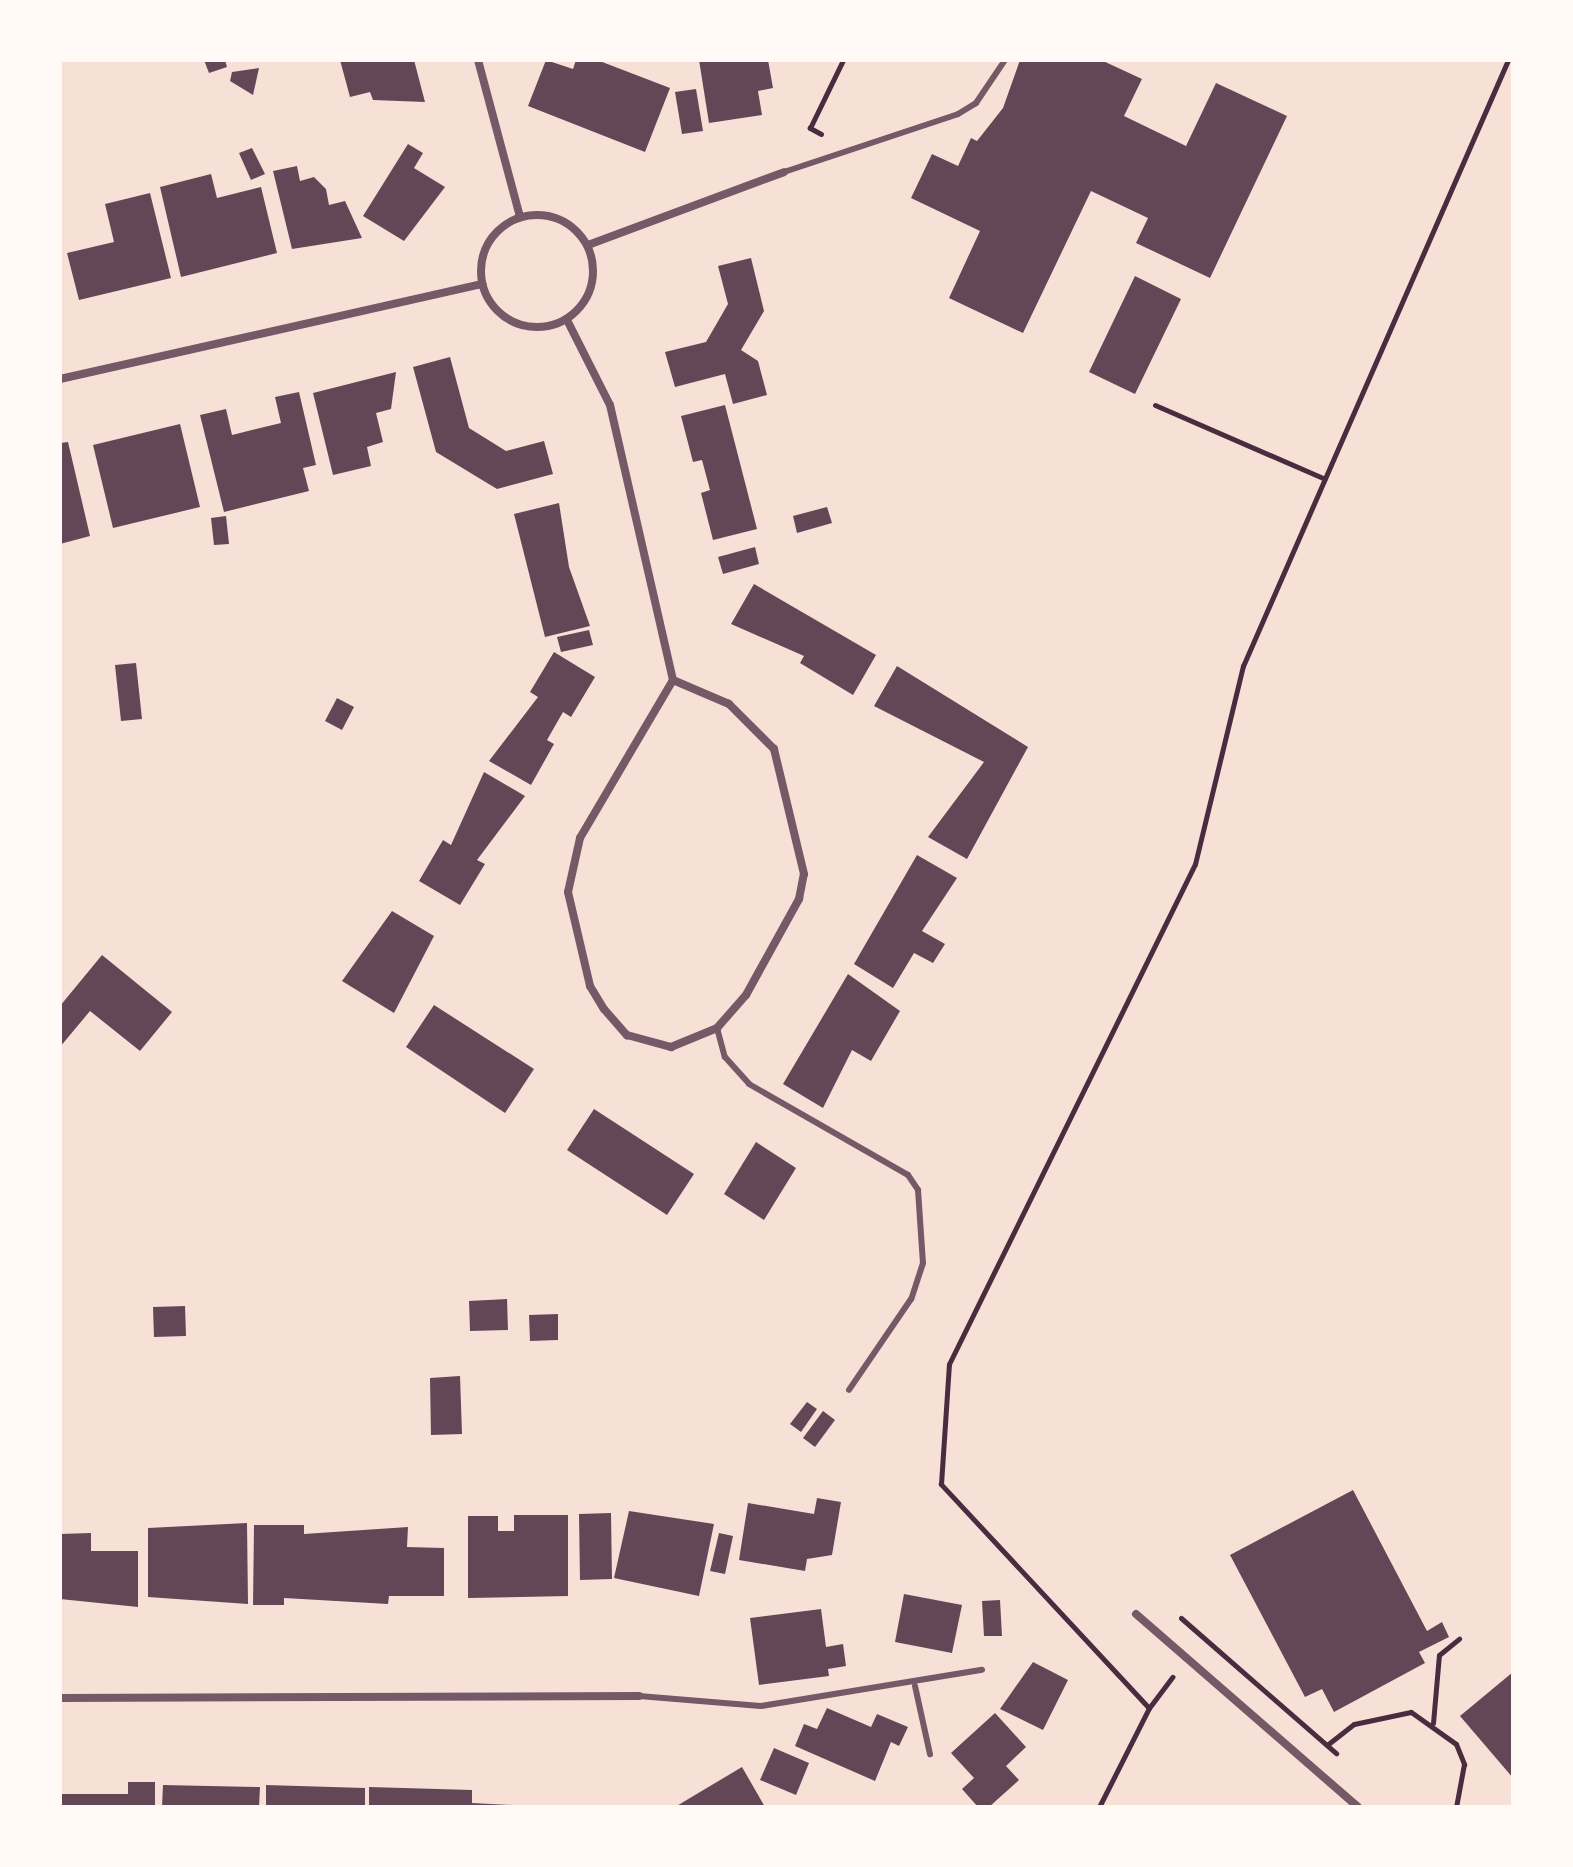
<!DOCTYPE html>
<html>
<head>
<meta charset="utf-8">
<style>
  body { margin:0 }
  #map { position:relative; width:1573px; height:1867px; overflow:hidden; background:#f7e1d7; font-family:"Alegreya Sans",sans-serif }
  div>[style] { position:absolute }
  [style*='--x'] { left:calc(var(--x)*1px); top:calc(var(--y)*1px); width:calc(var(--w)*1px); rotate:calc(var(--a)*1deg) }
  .building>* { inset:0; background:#644757 }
  .path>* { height:5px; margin:-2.5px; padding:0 2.5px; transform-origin:2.5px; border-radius:2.5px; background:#4a2c40 }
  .service>* { height:6px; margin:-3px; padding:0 3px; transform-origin:3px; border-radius:3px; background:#755966 }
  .minor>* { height:8px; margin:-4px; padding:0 4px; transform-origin:4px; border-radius:4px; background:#755966 }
  .minor>.ring { margin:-4px; padding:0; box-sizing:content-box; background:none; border:8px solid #755966; border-radius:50% }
  span { translate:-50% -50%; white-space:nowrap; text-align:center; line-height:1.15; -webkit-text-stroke:8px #fffaf5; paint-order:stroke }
  .frame { position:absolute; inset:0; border:62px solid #fffaf5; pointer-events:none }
</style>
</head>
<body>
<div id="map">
  <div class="building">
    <i style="clip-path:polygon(204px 60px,225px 60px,227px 67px,209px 73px)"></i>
    <i style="clip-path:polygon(340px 60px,414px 60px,425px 102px,373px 100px,370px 92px,350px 97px)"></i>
    <i style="clip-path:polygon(546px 60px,573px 69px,576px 60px,597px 60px,670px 88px,645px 152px,528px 106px)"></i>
    <i style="clip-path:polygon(699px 60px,768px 60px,773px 88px,758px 91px,762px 115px,709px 123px)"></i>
    <i style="clip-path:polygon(1020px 60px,1101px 60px,1142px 79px,1124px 116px,1186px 146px,1216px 83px,1287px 116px,1210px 278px,1136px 243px,1148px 218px,1091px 191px,1023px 333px,949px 298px,980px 231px,911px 198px,932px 154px,958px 166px,971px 138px,977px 141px,1003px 108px)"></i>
    <i style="clip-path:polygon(259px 68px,253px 95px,230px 81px,232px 72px)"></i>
    <i style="clip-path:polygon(696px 89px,703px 131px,682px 134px,675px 92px)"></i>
    <i style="clip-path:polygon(408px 144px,423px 153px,414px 168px,445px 187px,404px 241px,363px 216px)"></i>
    <i style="clip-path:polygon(252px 148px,265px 174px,251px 180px,239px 153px)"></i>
    <i style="clip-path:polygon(297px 166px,300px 181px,314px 177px,326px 189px,329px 205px,345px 201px,362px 238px,292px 249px,273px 171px)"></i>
    <i style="clip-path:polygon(211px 174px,217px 198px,261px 187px,277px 253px,181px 277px,160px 187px)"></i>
    <i style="clip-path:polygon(150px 193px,171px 278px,79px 300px,67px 253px,114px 242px,105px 204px)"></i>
    <i style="clip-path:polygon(751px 258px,764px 311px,741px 350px,758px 361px,767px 395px,733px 404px,725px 374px,675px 387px,665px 352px,706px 342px,728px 304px,718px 266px)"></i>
    <i style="clip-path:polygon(1135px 276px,1181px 299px,1135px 394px,1089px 372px)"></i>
    <i style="clip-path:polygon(450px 357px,469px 428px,506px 451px,544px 441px,553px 474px,497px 489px,436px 452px,413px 367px)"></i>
    <i style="clip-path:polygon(396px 372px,391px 409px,376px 413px,383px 442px,367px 447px,371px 466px,333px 475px,313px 393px)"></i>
    <i style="clip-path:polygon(299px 392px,316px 465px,303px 468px,309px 491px,224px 512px,200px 415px,226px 409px,232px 435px,256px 429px,281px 423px,275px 397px)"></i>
    <i style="clip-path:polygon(725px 405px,757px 529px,713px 540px,701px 493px,710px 490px,702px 460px,693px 462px,681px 416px)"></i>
    <i style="clip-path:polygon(180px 424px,200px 507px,113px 528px,93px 445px)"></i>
    <i style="clip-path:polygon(68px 442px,90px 536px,60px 544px,60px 443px)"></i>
    <i style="clip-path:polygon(559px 503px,569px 567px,590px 626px,545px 637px,514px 514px)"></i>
    <i style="clip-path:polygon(827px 507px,832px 523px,797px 533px,793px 516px)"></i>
    <i style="clip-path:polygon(226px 516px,229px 544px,214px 545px,211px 518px)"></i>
    <i style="clip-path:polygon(755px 547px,759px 564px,723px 574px,718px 557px)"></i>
    <i style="clip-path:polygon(754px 584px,876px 655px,853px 695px,800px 663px,804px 656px,731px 624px)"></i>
    <i style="clip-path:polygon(589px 630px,593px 645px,561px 652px,557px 637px)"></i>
    <i style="clip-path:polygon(554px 652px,595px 677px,571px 717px,563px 712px,547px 740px,554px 744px,531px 785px,489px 761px,538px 697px,530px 692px)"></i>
    <i style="clip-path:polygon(136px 663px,142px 719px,121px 721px,115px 665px)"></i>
    <i style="clip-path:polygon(897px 666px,1028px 747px,967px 859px,928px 837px,984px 762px,874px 706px)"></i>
    <i style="clip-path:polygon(337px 698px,354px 707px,342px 730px,325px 721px)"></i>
    <i style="clip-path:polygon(484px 772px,525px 796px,477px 860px,485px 864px,460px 905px,419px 881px,443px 840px,451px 845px)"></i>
    <i style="clip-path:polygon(917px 855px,957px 878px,922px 931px,945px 944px,933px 963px,914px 953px,893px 988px,854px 964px)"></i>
    <i style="clip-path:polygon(392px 911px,434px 936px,394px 1013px,342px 981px)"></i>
    <i style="clip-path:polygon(102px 955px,172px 1012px,140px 1051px,90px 1011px,60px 1047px,60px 1006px)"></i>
    <i style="clip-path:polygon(848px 974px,900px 1011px,871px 1061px,852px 1050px,823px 1108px,783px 1084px)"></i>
    <i style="clip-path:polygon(434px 1005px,534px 1069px,505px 1113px,406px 1047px)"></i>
    <i style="clip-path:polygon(594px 1109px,694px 1174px,667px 1215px,567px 1150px)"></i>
    <i style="clip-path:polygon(756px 1142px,796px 1168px,764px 1220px,724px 1194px)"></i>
    <i style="clip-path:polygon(507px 1299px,508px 1330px,470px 1331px,469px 1301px)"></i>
    <i style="clip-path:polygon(185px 1306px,186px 1336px,154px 1337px,153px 1307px)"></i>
    <i style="clip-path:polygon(558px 1314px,558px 1340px,530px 1341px,529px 1315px)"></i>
    <i style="clip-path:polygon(460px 1376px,462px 1434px,431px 1435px,430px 1378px)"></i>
    <i style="clip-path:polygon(807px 1402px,817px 1409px,801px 1432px,790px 1424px)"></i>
    <i style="clip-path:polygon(823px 1411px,835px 1420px,815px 1447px,803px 1438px)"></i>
    <i style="clip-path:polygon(1353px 1490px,1427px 1631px,1442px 1622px,1449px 1637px,1419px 1652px,1425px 1663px,1334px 1712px,1322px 1689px,1305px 1697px,1230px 1555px)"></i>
    <i style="clip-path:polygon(817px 1498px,841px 1502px,832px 1555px,807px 1559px,805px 1571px,739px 1560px,748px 1503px,814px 1514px)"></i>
    <i style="clip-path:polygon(629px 1511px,714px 1524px,699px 1596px,614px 1578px)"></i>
    <i style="clip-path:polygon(611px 1513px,612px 1579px,580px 1580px,579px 1514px)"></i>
    <i style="clip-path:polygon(514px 1515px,568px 1515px,568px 1596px,468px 1598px,468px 1516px,498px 1516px,498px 1531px,514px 1531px)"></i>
    <i style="clip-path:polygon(247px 1523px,248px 1604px,148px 1597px,148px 1528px)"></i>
    <i style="clip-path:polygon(254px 1525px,304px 1525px,304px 1534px,408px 1527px,407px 1547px,444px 1548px,444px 1596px,389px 1596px,388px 1604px,284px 1598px,284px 1605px,253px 1605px)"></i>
    <i style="clip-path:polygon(91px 1533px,91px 1551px,138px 1551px,138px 1607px,60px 1599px,60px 1534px)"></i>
    <i style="clip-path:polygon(719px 1533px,733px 1536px,725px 1574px,710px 1571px)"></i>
    <i style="clip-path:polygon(904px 1594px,962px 1605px,952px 1653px,895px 1642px)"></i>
    <i style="clip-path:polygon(1000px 1600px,1002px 1636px,984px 1636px,982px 1601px)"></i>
    <i style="clip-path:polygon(821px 1609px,826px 1647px,843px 1644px,846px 1666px,828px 1669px,829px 1676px,759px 1685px,750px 1618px)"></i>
    <i style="clip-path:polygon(1033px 1662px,1068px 1680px,1043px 1730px,1000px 1709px)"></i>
    <i style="clip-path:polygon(1513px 1672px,1513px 1778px,1460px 1716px)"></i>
    <i style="clip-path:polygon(827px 1708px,871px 1727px,877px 1714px,908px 1727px,899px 1746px,891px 1742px,875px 1781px,795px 1746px,804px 1724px,817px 1729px)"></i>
    <i style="clip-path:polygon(995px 1713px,1026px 1747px,1006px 1766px,1019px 1780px,989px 1807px,978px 1807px,962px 1789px,974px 1778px,951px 1753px)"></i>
    <i style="clip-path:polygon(774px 1748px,809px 1763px,796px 1795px,760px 1780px)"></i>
    <i style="clip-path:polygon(742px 1767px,765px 1807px,675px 1807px,695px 1795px)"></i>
    <i style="clip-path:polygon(128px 1782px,155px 1782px,155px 1807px,60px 1807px,60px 1794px,128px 1794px)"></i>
    <i style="clip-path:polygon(163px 1785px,260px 1787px,259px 1807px,162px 1807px)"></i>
    <i style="clip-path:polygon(266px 1785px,365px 1788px,365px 1807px,266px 1807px)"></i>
    <i style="clip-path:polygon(369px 1787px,472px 1790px,472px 1803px,553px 1807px,369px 1807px)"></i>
  </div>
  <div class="path">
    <i style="--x:821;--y:134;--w:13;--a:-151"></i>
    <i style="--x:810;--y:128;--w:76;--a:-64.1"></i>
    <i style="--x:1155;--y:405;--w:185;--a:23.5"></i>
    <i style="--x:1181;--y:1618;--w:206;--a:41.1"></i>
    <i style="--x:1149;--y:1708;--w:39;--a:-53"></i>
    <i style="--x:1433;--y:1723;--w:68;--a:-85"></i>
    <i style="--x:1439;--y:1655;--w:26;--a:-39"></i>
    <i style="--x:1327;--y:1745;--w:34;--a:-38"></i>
    <i style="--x:1354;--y:1724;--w:58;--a:-11.9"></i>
    <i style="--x:1411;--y:1712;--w:55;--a:35.4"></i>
    <i style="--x:1456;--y:1744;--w:22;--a:68"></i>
    <i style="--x:1464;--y:1764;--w:44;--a:100.5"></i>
    <i style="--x:1099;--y:1807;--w:111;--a:-63.2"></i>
    <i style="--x:1149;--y:1708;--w:306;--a:-132.9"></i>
    <i style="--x:941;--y:1484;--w:120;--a:-86.2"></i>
    <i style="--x:949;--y:1364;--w:557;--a:-63.8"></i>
    <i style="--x:1195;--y:864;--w:204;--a:-76.4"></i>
    <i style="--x:1243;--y:666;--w:661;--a:-66.38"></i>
  </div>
  <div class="service">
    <i style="--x:784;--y:172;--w:183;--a:-18.4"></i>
    <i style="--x:958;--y:114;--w:21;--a:-31"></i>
    <i style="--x:976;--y:103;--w:52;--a:-56"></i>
    <i style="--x:717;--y:1028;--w:30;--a:75"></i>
    <i style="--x:725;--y:1057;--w:36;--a:48"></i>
    <i style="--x:749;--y:1084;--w:183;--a:29.8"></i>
    <i style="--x:908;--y:1175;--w:18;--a:56"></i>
    <i style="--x:918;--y:1190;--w:73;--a:86.1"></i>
    <i style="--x:923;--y:1263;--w:38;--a:108"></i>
    <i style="--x:911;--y:1299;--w:110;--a:124.3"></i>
    <i style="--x:915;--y:1686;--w:70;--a:77.6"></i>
    <i style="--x:639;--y:1696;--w:122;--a:4.7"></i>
    <i style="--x:761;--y:1706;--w:224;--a:-9.3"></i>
  </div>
  <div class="minor">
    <i style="--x:478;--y:60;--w:163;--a:75"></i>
    <i class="ring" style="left:481px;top:215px;width:104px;height:104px"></i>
    <i style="--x:588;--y:245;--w:209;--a:-20.4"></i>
    <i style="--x:567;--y:320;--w:95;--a:63.2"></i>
    <i style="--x:610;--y:405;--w:282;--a:77.1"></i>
    <i style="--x:673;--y:680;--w:183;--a:120.5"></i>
    <i style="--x:580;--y:838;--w:55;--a:102.5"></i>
    <i style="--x:568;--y:892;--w:97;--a:76.8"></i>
    <i style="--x:590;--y:986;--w:27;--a:59"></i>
    <i style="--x:604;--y:1009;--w:35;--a:49"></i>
    <i style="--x:627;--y:1035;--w:46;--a:15.3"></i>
    <i style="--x:671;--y:1047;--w:50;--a:-22.4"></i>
    <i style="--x:717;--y:1028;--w:44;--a:-48.7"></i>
    <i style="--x:746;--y:995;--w:110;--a:-61.1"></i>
    <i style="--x:799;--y:899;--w:25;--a:-79"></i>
    <i style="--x:804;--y:874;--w:129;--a:-103.5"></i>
    <i style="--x:774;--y:749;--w:64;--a:-135"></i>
    <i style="--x:729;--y:704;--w:61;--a:-156.8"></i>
    <i style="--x:60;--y:379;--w:433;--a:-12.7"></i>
    <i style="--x:1136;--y:1614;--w:294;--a:41"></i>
    <i style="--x:60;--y:1698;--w:579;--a:-0.2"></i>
  </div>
  <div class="frame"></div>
</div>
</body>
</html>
